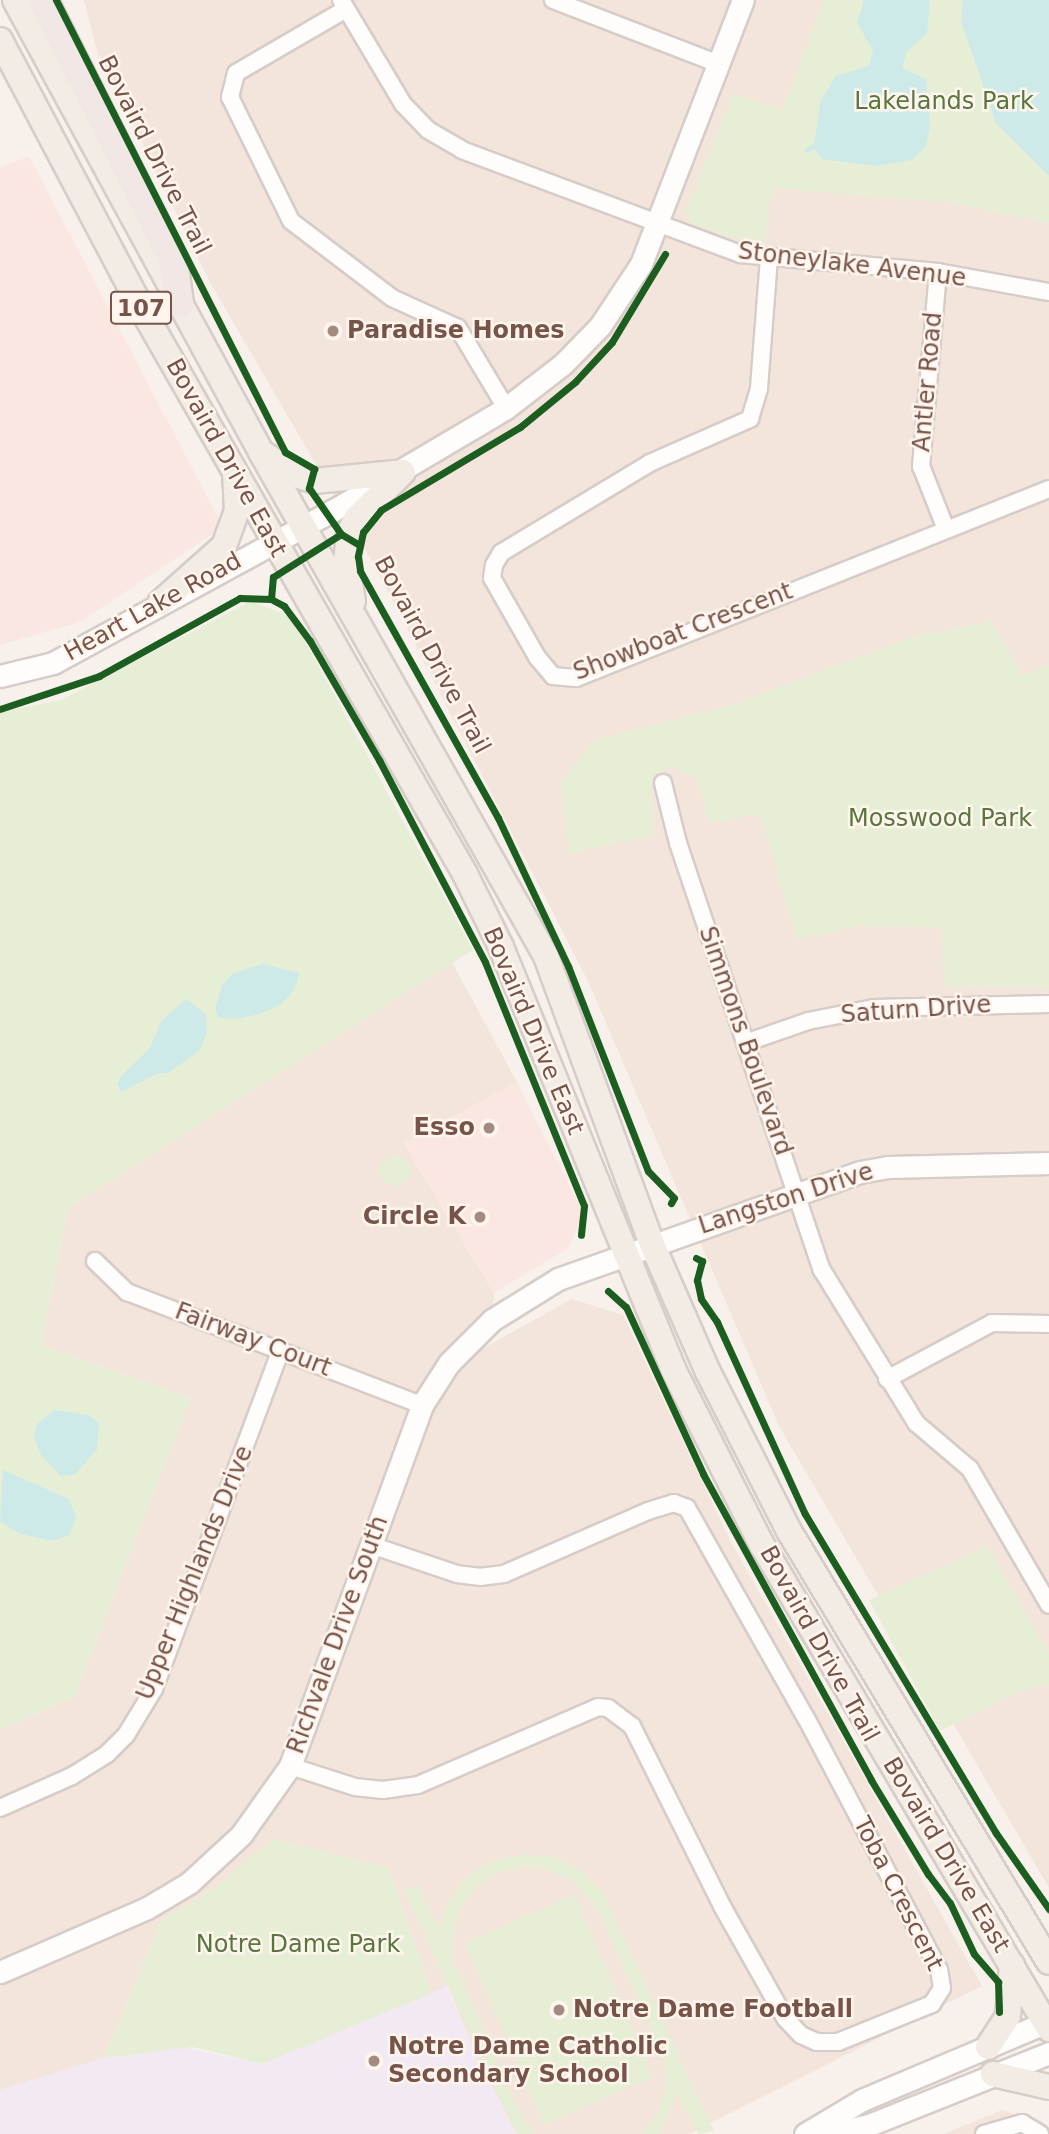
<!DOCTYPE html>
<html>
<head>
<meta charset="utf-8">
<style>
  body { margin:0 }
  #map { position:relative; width:1049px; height:2134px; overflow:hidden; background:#f8f1eb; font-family:"DejaVu Sans",sans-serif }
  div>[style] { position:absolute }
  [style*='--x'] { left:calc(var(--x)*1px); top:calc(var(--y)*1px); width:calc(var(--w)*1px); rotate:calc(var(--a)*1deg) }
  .residential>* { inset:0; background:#f3e5db }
  .commercial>* { inset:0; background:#fbe7e2 }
  .education>* { inset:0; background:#f2e9f3 }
  .green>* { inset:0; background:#e7eed6 }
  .round { border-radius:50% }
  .water>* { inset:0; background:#cdeae8 }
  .stream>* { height:3.5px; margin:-1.75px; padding:0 1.75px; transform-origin:1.75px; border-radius:1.75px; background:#cdeae8 }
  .roads { filter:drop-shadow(2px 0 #d6ccc8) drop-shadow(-2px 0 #d6ccc8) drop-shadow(0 2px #d6ccc8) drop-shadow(0 -2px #d6ccc8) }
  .street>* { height:16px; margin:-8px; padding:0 8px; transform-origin:8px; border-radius:8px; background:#fefdfc }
  .secondary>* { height:21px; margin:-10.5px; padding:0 10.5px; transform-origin:10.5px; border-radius:10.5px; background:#fefdfc }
  .primary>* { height:24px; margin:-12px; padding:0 12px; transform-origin:12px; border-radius:12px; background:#f3ece5 }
  .highway>* { height:28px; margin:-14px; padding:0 14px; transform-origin:14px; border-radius:14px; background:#f1e7e5 }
  .cycleway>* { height:7px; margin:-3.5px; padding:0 3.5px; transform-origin:3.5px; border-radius:3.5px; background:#1b5e20 }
  .dots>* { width:19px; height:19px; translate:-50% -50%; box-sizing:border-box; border:4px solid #fff5ed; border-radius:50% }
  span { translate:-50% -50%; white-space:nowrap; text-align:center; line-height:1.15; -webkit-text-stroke:5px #fff5ed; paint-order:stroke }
  .shield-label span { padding:2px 5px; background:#fff5ed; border:2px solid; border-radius:5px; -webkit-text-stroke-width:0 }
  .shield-label { font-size:23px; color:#77544a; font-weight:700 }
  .park-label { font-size:24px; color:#58773f }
  .street-label { font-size:24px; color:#77544a }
  .poi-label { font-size:24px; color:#77544a; font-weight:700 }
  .left { translate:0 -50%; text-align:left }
  .right { translate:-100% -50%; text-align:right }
</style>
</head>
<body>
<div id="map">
  <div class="residential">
    <i style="clip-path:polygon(84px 0,1049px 0,1049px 1888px,779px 1426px,588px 981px,373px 563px,211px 284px,97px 51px)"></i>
    <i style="clip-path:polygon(452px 962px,517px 1082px,404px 1144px,494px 1293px,492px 1320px,480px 1350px,572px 1299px,623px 1315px,731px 1542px,982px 1986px,689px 2134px,517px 2134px,476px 2056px,448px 1986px,432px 1993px,389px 1868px,217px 1886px,161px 1921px,104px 2058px,0 2090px,0 1730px,75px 1696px,190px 1398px,41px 1345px,68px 1208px)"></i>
    <i style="clip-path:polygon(1002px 2110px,1042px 2121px,1049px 2134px,944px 2134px)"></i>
  </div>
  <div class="commercial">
    <i style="clip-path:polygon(29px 156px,223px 527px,80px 622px,0 645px,0 168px)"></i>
    <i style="clip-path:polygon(517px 1082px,579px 1204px,581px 1220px,569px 1248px,494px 1293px,404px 1144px)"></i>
  </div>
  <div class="education">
    <i style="clip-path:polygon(447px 1986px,476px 2056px,517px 2134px,0 2134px,0 2090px,104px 2058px,182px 2047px,262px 2064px)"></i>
  </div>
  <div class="green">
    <i style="clip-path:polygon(824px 0,1049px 0,1049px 223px,952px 203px,772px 188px,765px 243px,726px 236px,692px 223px,685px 213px,733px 93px,782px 110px)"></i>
    <i style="clip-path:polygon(251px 601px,292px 617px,473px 950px,68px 1208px,41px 1345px,190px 1398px,75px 1696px,0 1730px,0 712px,61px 700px)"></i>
    <i style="clip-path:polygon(991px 621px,1022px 675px,1049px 665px,1049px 988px,944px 987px,941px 927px,857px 926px,796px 940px,761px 814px,709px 823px,697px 778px,667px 766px,651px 786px,654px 835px,568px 854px,561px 782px,595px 740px,729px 706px,916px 636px)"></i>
    <i class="round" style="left:380px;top:1156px;width:30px;height:30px"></i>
    <i style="clip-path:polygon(987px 1546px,1049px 1654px,1049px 1683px,1016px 1693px,940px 1731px,869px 1600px)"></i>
    <i style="clip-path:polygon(273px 1839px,389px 1868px,432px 1993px,262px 2064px,193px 2047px,104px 2058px,161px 1921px,217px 1886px)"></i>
    <i style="clip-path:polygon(524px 1854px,555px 1857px,582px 1871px,603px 1893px,714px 2131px,698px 2134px,677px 2092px,660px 2134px,642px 2134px,661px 2107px,666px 2081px,662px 2056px,598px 1910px,573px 1881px,549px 1870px,524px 1867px,498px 1873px,476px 1887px,461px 1908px,453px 1933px,453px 1959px,519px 2112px,535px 2134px,518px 2134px,513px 2128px,404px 1891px,418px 1885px,438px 1927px,449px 1899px,468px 1876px,494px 1860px)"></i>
    <i style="clip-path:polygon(574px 1895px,653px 2077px,544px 2125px,465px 1943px)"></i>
  </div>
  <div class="water">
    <i style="clip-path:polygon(864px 0,930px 0,927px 34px,907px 51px,902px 68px,926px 79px,930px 127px,926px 146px,912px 160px,877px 166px,822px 159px,814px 148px,820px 102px,836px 76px,869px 66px,873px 50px,857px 23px)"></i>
    <i style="clip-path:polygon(963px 0,1049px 0,1049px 176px,996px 123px,961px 21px)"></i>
    <i style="clip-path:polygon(262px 964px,300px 973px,294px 990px,281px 1004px,260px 1014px,234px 1019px,218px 1017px,215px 1009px,222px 985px,232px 974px)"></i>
    <i style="clip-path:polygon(186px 999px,206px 1014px,207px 1032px,201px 1049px,168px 1073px,156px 1074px,121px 1092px,117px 1083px,123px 1074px,150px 1048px,161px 1021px)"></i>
    <i style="clip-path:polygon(54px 1410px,88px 1415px,99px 1423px,97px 1450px,74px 1475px,61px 1476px,41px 1455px,34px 1437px,37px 1424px)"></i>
    <i style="clip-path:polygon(3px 1470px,69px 1499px,76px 1518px,69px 1535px,52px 1541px,21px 1534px,0 1522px)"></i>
  </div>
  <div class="stream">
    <i style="--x:806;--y:151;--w:12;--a:-31"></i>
  </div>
  <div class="roads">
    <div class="street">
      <i style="--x:341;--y:0;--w:121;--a:59.2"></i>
      <i style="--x:403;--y:104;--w:36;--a:46"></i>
      <i style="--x:428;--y:130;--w:39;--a:30"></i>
      <i style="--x:462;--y:150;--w:297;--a:20.5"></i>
      <i style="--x:740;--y:254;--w:199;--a:5.2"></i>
      <i style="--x:938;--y:272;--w:113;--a:10.2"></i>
      <i style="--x:553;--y:0;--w:178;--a:21.1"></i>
      <i style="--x:346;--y:9;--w:127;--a:149.8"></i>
      <i style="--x:236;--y:73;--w:25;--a:104"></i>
      <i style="--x:230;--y:97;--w:138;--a:63.8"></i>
      <i style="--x:291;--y:221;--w:127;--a:37.3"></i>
      <i style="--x:392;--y:298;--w:72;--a:24.4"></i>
      <i style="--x:458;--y:328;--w:93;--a:59"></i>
      <i style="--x:769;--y:258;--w:131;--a:94.4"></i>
      <i style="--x:759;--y:389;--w:31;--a:107"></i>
      <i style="--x:750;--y:419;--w:109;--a:156.3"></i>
      <i style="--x:650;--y:463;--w:174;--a:148.9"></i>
      <i style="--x:501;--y:553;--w:14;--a:120"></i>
      <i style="--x:494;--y:565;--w:13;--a:99"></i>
      <i style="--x:492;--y:578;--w:91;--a:60.3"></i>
      <i style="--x:537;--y:657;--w:25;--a:50"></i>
      <i style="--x:553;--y:676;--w:23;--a:5"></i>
      <i style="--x:576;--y:678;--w:509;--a:-21.78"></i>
      <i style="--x:938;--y:272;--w:195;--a:95"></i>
      <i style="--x:921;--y:466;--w:68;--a:68.4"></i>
      <i style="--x:663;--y:783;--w:62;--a:76"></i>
      <i style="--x:678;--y:843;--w:451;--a:71.4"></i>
      <i style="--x:822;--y:1270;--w:180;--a:58.4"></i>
      <i style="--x:916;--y:1423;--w:71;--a:40.4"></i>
      <i style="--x:970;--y:1469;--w:157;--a:59.8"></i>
      <i style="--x:745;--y:1043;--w:67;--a:-19.2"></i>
      <i style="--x:808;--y:1021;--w:67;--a:-11.1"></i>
      <i style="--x:874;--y:1008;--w:175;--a:-1.3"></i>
      <i style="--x:95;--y:1261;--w:45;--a:44.1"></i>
      <i style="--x:127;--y:1292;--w:316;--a:21"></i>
      <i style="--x:887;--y:1379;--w:119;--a:-28.1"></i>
      <i style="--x:992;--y:1323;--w:57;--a:1"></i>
      <i style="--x:290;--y:1766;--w:68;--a:17.9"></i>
      <i style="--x:355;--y:1787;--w:28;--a:6"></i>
      <i style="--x:383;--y:1790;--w:35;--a:-8"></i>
      <i style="--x:418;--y:1785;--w:196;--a:-23.4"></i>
      <i style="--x:598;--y:1707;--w:10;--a:6"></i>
      <i style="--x:608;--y:1708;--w:30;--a:37"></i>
      <i style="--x:632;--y:1726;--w:201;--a:63.4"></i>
      <i style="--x:722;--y:1906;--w:129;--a:60.6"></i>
      <i style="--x:785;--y:2018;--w:23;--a:47"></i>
      <i style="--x:801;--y:2035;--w:17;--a:24"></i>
      <i style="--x:817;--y:2042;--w:21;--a:0"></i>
      <i style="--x:838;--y:2042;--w:101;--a:-22"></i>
      <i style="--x:932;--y:2004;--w:19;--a:-58"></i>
      <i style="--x:942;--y:1988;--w:18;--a:-99"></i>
      <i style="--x:939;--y:1970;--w:283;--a:-117.8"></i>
      <i style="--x:807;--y:1720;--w:244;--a:-119.5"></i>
      <i style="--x:687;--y:1508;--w:14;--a:-159"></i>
      <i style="--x:674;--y:1503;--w:27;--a:163"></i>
      <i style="--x:648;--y:1511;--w:157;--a:156.4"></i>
      <i style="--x:504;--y:1574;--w:23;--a:173"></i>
      <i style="--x:481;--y:1577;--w:24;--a:-173"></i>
      <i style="--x:457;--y:1574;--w:91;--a:-161.4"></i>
      <i style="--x:0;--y:1808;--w:79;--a:-24"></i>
      <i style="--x:72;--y:1776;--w:41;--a:-32.2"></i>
      <i style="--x:107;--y:1754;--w:27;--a:-45"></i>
      <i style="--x:126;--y:1735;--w:54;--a:-58.7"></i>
      <i style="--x:154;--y:1689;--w:362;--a:-69.5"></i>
      <i style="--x:984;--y:2134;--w:40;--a:-16"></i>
      <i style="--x:1022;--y:2123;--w:21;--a:31"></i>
    </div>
    <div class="secondary">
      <i style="--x:0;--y:676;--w:55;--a:-13.8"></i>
      <i style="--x:53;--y:663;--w:318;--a:-28.6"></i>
      <i style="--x:332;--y:511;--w:202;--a:-30.6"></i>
      <i style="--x:506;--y:408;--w:72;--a:-37.7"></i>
      <i style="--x:563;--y:364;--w:53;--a:-45.8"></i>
      <i style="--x:600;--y:326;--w:74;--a:-56.5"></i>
      <i style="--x:641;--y:264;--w:283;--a:-68.9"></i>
      <i style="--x:0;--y:1972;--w:160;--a:-23.5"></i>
      <i style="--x:147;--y:1908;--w:49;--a:-30.8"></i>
      <i style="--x:189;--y:1883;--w:71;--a:-42.7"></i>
      <i style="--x:241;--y:1835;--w:85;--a:-54.6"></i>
      <i style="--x:290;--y:1766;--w:384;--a:-69.9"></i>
      <i style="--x:422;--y:1405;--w:50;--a:-57.3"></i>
      <i style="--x:449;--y:1363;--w:61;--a:-45"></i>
      <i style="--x:492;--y:1320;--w:78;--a:-31.8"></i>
      <i style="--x:558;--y:1279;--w:320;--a:-19.5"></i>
      <i style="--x:860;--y:1172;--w:29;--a:-10"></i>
      <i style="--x:889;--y:1167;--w:160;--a:-1.4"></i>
      <i style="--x:805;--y:2134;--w:66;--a:-30.8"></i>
      <i style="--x:862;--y:2100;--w:203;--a:-22.9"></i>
      <i style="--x:827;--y:2134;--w:43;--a:-12.1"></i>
      <i style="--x:869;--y:2125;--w:194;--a:-21.8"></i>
    </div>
    <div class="primary">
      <i style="--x:15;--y:0;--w:515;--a:61.44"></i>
      <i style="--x:261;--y:452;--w:579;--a:60.51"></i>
      <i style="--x:546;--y:956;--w:307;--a:69.8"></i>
      <i style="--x:652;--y:1244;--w:140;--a:66.4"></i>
      <i style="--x:708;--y:1372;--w:178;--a:63"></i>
      <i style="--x:789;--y:1531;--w:503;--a:58.9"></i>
      <i style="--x:0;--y:40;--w:298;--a:62.2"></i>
      <i style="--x:139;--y:304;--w:657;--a:60.23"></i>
      <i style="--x:465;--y:874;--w:81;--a:63.7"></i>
      <i style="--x:501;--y:947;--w:456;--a:67.8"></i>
      <i style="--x:673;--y:1369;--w:197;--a:63.2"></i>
      <i style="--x:762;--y:1545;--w:563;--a:59.33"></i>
      <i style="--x:264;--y:454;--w:38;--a:33"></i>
      <i style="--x:296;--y:475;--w:20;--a:18"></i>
      <i style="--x:315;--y:481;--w:88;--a:-5.8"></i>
      <i style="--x:353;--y:601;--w:40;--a:-100"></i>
      <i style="--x:346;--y:562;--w:29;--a:-84"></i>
      <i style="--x:349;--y:533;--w:16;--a:-63"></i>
      <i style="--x:356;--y:519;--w:66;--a:-45"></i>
      <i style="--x:160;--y:603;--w:86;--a:-41.7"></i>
      <i style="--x:224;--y:546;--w:37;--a:-70"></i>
      <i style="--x:237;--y:511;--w:34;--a:-93"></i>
      <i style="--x:988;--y:2047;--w:37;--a:-57"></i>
      <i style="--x:1008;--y:2016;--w:51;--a:-85.5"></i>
      <i style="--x:993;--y:2074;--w:57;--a:13.1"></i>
    </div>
    <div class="highway">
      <i style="--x:43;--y:0;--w:291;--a:63.4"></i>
      <i style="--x:173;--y:260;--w:43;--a:82.1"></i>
    </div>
  </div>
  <div class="cycleway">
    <i style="--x:56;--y:0;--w:507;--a:63.13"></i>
    <i style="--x:285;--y:452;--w:34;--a:30"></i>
    <i style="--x:314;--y:469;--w:20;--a:105"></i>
    <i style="--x:309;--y:488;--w:56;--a:55.2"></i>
    <i style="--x:341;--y:534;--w:21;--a:31"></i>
    <i style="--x:665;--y:254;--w:103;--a:121.1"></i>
    <i style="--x:612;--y:342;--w:54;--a:132.8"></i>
    <i style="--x:575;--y:382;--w:71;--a:140.7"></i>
    <i style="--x:520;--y:427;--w:162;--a:149.2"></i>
    <i style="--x:381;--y:510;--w:28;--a:129"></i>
    <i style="--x:363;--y:532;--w:25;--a:102"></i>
    <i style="--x:358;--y:556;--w:15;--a:82"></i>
    <i style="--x:360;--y:571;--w:283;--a:60.8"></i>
    <i style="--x:498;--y:818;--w:164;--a:64.7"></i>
    <i style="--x:568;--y:966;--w:220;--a:68.7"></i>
    <i style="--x:648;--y:1171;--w:37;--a:46"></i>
    <i style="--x:674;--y:1198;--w:6;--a:121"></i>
    <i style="--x:271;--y:599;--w:22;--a:-85"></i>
    <i style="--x:273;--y:577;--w:80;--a:-32.3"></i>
    <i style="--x:0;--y:709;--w:104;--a:-18.4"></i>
    <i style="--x:99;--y:676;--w:161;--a:-29"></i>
    <i style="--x:240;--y:598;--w:31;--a:2"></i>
    <i style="--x:271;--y:599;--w:15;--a:28"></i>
    <i style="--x:284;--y:606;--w:44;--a:53.4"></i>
    <i style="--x:310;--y:641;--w:138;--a:59.9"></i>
    <i style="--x:379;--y:760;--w:228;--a:62.3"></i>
    <i style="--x:485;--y:962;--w:263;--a:67.9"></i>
    <i style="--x:584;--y:1206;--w:29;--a:96"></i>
    <i style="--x:696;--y:1258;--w:7;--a:27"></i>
    <i style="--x:702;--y:1261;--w:20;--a:105"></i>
    <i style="--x:697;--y:1280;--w:19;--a:78"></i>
    <i style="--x:701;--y:1299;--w:28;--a:55"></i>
    <i style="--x:717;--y:1322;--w:211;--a:65.4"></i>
    <i style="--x:805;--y:1514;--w:372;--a:59.1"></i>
    <i style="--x:996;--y:1833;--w:93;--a:55.1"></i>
    <i style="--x:608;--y:1291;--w:24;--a:42"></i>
    <i style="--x:626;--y:1307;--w:184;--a:65.2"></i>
    <i style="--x:703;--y:1474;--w:349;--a:61.2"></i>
    <i style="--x:871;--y:1780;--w:110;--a:58.8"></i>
    <i style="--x:928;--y:1874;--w:36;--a:53"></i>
    <i style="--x:950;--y:1903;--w:56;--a:64.8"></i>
    <i style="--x:974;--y:1954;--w:37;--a:49"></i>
    <i style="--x:998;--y:1982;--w:30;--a:88"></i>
  </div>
  <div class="dots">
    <i style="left:333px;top:331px;background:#a48b82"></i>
    <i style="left:489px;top:1128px;background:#a48b82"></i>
    <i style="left:480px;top:1217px;background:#a48b82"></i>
    <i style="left:559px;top:2010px;background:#a48b82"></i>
    <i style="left:374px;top:2061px;background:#a48b82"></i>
  </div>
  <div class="shield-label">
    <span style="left:141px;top:308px">107</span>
  </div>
  <div class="park-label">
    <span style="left:944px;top:102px">Lakelands Park</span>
    <span style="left:940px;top:819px">Mosswood Park</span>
    <span style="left:298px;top:1945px">Notre Dame Park</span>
  </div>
  <div class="street-label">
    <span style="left:154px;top:155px;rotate:63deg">Bovaird Drive Trail</span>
    <span style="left:852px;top:265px;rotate:7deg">Stoneylake Avenue</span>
    <span style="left:928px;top:382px;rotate:-85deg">Antler Road</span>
    <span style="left:226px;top:458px;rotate:61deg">Bovaird Drive East</span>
    <span style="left:153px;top:607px;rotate:-29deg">Heart Lake Road</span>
    <span style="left:683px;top:632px;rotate:-21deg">Showboat Crescent</span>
    <span style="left:432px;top:655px;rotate:62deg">Bovaird Drive Trail</span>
    <span style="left:916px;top:1010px;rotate:-4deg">Saturn Drive</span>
    <span style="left:533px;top:1031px;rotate:67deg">Bovaird Drive East</span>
    <span style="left:745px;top:1041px;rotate:71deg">Simmons Boulevard</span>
    <span style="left:786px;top:1199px;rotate:-18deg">Langston Drive</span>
    <span style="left:253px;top:1340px;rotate:21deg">Fairway Court</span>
    <span style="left:195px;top:1573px;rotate:-68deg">Upper Highlands Drive</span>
    <span style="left:338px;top:1635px;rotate:-70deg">Richvale Drive South</span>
    <span style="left:819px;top:1644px;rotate:61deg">Bovaird Drive Trail</span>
    <span style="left:946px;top:1855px;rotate:59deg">Bovaird Drive East</span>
    <span style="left:898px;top:1894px;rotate:63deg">Toba Crescent</span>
  </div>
  <div class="poi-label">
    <span class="left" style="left:347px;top:331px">Paradise Homes</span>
    <span class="right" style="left:475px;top:1128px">Esso</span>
    <span class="right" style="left:466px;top:1217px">Circle K</span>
    <span class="left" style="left:573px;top:2010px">Notre Dame Football</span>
    <span class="left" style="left:388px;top:2061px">Notre Dame Catholic<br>Secondary School</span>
  </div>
</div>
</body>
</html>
